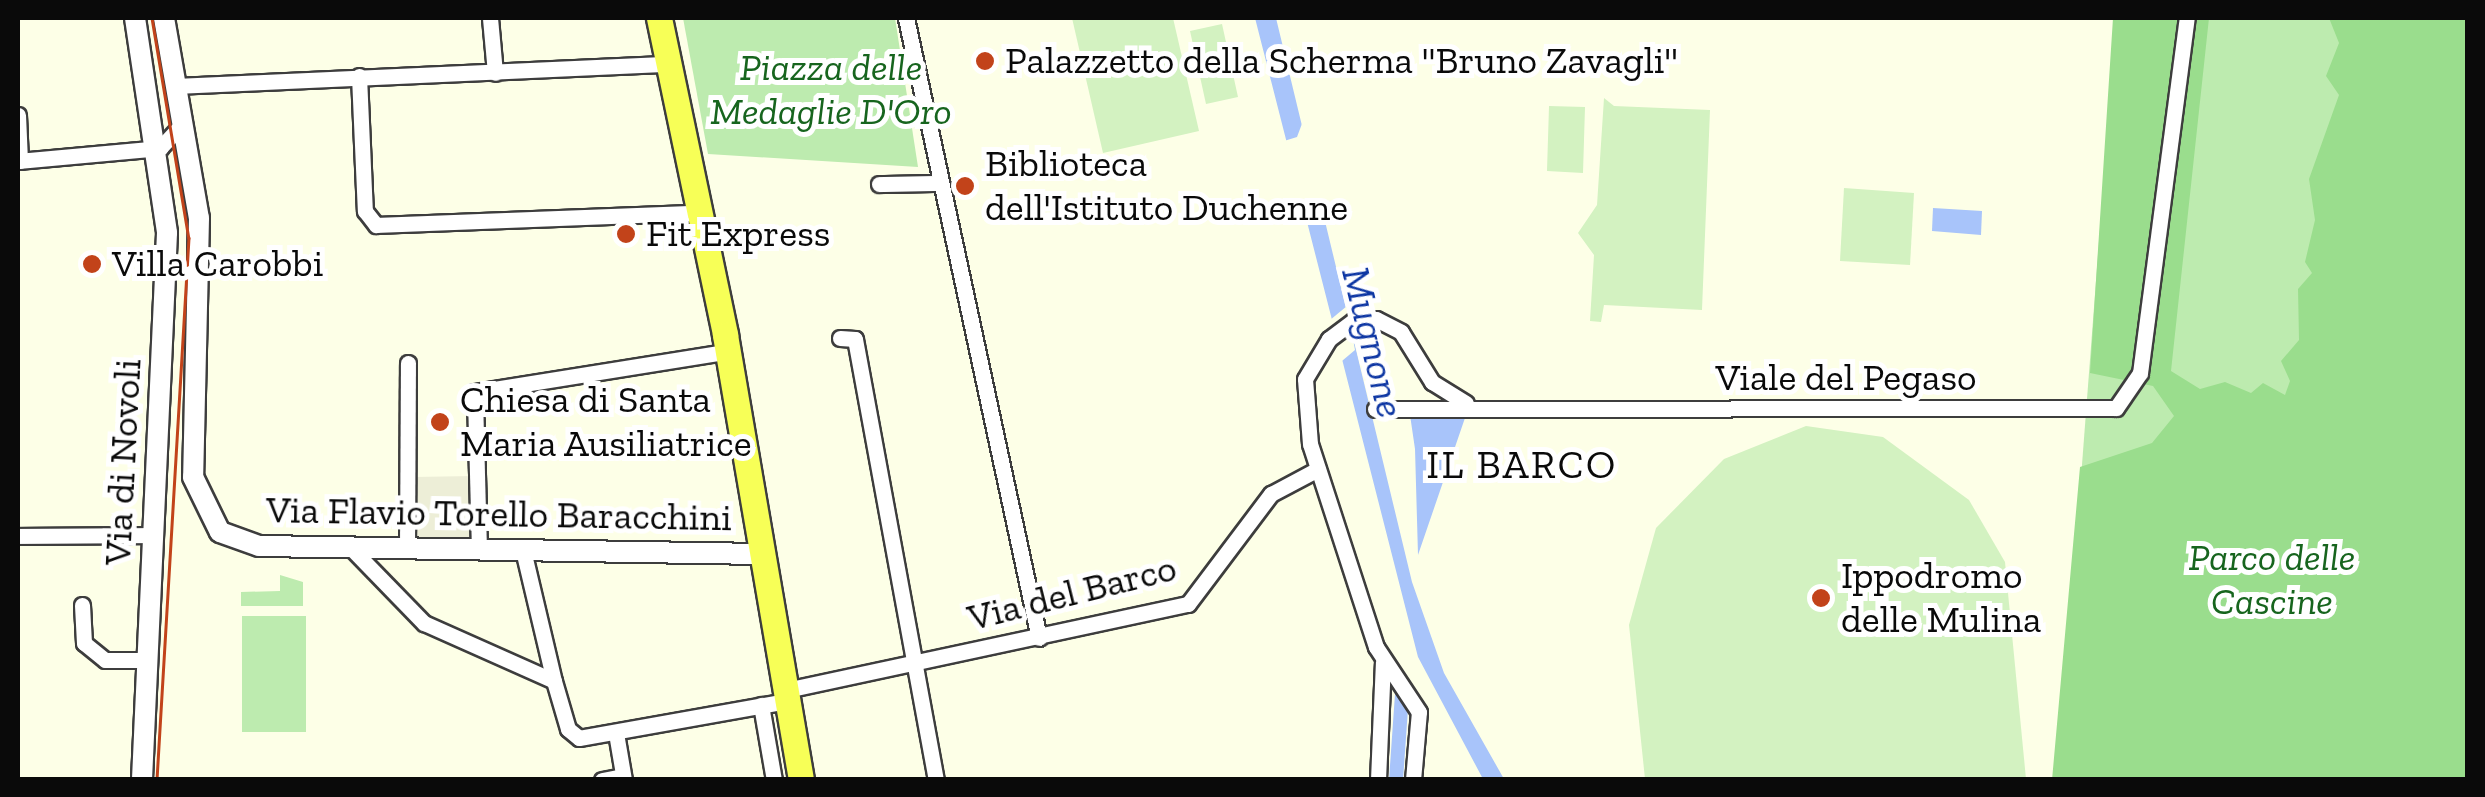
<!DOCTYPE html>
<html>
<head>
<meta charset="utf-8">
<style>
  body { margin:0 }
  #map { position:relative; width:2485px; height:797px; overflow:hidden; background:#fdffe7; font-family:"Zilla Slab",serif }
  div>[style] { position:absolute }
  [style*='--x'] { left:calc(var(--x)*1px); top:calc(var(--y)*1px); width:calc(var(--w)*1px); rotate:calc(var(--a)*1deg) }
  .green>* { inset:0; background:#bdebaf }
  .forest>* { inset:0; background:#9add8d }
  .pitch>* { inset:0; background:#d3f2c1 }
  .plaza>* { inset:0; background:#edeed7 }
  .water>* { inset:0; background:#a8c4fa }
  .pier>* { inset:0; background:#fdffe7 }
  .canal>* { height:14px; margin:-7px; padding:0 7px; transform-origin:7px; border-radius:7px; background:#a8c4fa }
  .roads { filter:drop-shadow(2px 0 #3d3d3d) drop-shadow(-2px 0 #3d3d3d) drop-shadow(0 2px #3d3d3d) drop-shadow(0 -2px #3d3d3d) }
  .minor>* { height:15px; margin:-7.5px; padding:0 7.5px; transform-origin:7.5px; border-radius:7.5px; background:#fff }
  .tertiary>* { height:20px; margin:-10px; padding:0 10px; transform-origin:10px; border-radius:10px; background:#fff }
  .primary>* { height:25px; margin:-12.5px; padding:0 12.5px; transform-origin:12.5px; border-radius:12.5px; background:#f7ff57 }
  .tram>* { height:2.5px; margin:-1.25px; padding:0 1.25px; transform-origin:1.25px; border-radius:1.25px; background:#c2431a }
  .dots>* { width:28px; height:28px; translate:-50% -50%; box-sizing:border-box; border:5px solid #fff; border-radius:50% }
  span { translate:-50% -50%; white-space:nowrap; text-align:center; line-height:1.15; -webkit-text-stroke:10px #fff; paint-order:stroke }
  .poi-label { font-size:38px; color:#0a0a0a }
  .left { translate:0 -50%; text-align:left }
  .park-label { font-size:38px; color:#17651e; font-style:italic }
  .street-label { font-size:38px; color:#0a0a0a }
  .water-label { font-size:40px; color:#0d36a3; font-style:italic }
  .neighbourhood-label { font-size:40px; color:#0a0a0a; letter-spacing:2.5px }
  .frame { position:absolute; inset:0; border:20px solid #0a0a0a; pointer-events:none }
</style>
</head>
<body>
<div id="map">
  <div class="green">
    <i style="clip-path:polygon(683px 18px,895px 18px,918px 167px,708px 154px)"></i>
    <i style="clip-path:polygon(2116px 18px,2467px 18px,2467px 779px,2058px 780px)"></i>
    <i style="clip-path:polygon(280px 575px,303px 582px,303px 606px,241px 606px,241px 592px,280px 591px)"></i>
    <i style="clip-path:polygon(242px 616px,306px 616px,306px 732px,242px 732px)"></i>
  </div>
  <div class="forest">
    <i style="clip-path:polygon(2113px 18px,2209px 18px,2171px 371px,2200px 389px,2225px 382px,2251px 393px,2263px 383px,2285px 395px,2290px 381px,2281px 361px,2299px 340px,2298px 289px,2312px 273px,2305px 262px,2315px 220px,2309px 179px,2339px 95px,2326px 76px,2339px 43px,2329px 18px,2467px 18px,2467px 779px,2052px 780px,2080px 467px,2152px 443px,2174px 416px,2153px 386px,2090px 373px)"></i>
  </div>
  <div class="pitch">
    <i style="clip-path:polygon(1072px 18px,1173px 18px,1199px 131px,1103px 153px)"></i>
    <i style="clip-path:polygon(1222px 24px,1238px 97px,1206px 104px,1190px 31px)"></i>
    <i style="clip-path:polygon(1604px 98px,1614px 106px,1710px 110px,1702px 310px,1604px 305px,1601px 322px,1590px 321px,1594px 255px,1578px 233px,1597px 205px)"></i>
    <i style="clip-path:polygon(1549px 106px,1585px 107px,1583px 173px,1547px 171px)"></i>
    <i style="clip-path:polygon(1844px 188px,1914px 193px,1910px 265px,1840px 261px)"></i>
    <i style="clip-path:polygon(1806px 426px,1883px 437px,1969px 500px,2005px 562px,2026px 779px,1645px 779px,1629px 625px,1656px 528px,1724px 459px)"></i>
  </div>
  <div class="plaza">
    <i style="clip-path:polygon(474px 476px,475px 537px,413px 539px,413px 477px)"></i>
  </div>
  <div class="water">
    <i style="clip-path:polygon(1255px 18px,1276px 18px,1412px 582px,1444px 673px,1504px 779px,1483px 779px,1418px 657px)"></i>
    <i style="clip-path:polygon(1933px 208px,1982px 211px,1981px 235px,1932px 231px)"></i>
    <i style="clip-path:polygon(1410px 415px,1466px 415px,1418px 555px,1415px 449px)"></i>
  </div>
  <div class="pier">
    <i style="clip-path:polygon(1306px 113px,1324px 217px,1300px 223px,1284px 141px,1297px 137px)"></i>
    <i style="clip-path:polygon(1347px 306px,1355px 350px,1336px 366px,1324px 325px)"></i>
  </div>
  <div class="canal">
    <i style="--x:1396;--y:780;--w:85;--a:-86"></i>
  </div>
  <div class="roads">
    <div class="minor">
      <i style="--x:490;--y:18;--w:55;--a:84.8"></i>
      <i style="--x:906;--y:18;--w:634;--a:77.89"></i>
      <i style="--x:359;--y:76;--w:135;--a:87.5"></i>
      <i style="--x:365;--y:211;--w:18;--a:52"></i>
      <i style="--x:376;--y:225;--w:319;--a:-2.2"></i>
      <i style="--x:177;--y:86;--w:490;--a:-2.6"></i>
      <i style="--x:18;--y:115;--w:46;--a:87.5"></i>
      <i style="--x:18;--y:161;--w:143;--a:-5.2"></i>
      <i style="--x:160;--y:148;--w:35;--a:-47"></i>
      <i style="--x:879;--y:184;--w:60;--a:-1"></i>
      <i style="--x:840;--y:338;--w:15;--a:4"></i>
      <i style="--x:855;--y:339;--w:448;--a:79.6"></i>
      <i style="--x:1375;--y:409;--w:741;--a:-0.08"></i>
      <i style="--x:2116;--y:408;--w:42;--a:-55.6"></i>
      <i style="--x:2140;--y:373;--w:358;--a:-82.5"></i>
      <i style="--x:18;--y:536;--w:136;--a:-0.4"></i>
      <i style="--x:351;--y:548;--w:105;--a:45.8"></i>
      <i style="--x:424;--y:623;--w:142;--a:24"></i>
      <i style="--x:554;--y:681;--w:50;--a:73.7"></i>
      <i style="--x:568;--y:729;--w:14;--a:39"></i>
      <i style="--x:579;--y:738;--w:211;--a:-10.1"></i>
      <i style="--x:407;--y:550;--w:187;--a:-89.7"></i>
      <i style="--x:479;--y:550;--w:158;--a:-91.5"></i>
      <i style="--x:475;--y:392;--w:246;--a:-9.1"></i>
      <i style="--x:523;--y:550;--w:135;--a:76.7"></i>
      <i style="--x:82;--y:605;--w:38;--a:87"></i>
      <i style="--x:84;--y:643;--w:27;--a:39"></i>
      <i style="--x:105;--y:660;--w:44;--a:0"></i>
      <i style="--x:786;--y:690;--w:411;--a:-12.1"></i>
      <i style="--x:1188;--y:604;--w:138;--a:-53"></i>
      <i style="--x:1271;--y:494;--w:53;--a:-28"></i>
      <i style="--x:761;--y:705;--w:76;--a:80.2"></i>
      <i style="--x:616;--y:733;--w:48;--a:80.3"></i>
      <i style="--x:602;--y:780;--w:21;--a:-11"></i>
      <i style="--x:1378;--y:780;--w:118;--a:-87.6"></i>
      <i style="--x:1413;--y:780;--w:68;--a:-85"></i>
      <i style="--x:1419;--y:712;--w:78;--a:-123.5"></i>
      <i style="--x:1376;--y:647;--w:213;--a:-108"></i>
      <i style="--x:1310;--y:444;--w:65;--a:-94.4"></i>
      <i style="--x:1305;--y:379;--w:47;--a:-59"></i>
      <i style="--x:1329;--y:339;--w:30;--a:-37"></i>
      <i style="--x:1353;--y:321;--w:23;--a:-5"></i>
      <i style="--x:1376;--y:319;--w:28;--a:27"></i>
      <i style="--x:1401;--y:332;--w:59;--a:58.2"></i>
      <i style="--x:1432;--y:382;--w:40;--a:32"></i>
    </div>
    <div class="tertiary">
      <i style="--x:135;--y:18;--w:217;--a:81.5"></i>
      <i style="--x:167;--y:233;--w:548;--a:92.62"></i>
      <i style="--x:164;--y:18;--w:203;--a:80.1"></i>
      <i style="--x:199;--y:218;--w:259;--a:91.3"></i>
      <i style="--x:193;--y:477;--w:61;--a:63.9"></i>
      <i style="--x:220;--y:532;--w:41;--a:19.7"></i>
      <i style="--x:259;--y:546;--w:501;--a:0.91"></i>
    </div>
    <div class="primary">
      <i style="--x:659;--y:18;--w:324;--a:78.2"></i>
      <i style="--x:725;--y:335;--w:451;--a:80.3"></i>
    </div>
  </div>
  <div class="tram">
    <i style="--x:152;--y:18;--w:223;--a:80.5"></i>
    <i style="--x:189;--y:238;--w:543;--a:93.38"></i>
  </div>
  <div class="dots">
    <i style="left:985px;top:61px;background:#c2431a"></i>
    <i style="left:965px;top:186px;background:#c2431a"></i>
    <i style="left:626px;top:234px;background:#c2431a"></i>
    <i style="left:92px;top:264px;background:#c2431a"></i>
    <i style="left:440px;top:422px;background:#c2431a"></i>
    <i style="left:1821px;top:598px;background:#c2431a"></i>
  </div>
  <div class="poi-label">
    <span class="left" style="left:1005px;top:61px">Palazzetto della Scherma "Bruno Zavagli"</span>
    <span class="left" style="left:985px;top:186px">Biblioteca<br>dell'Istituto Duchenne</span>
    <span class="left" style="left:646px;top:234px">Fit Express</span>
    <span class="left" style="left:112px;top:264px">Villa Carobbi</span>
    <span class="left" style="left:460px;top:422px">Chiesa di Santa<br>Maria Ausiliatrice</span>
    <span class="left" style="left:1841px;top:598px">Ippodromo<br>delle Mulina</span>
  </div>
  <div class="park-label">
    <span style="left:831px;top:90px">Piazza delle<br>Medaglie D'Oro</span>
    <span style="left:2272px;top:580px">Parco delle<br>Cascine</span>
  </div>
  <div class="street-label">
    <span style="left:1846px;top:378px">Viale del Pegaso</span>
    <span style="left:123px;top:462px;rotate:-87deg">Via di Novoli</span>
    <span style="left:499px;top:514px;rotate:1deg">Via Flavio Torello Baracchini</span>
    <span style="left:1072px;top:593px;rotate:-14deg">Via del Barco</span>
  </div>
  <div class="water-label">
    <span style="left:1374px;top:342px;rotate:76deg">Mugnone</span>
  </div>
  <div class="neighbourhood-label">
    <span style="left:1522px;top:464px">IL BARCO</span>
  </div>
  <div class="frame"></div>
</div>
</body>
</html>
